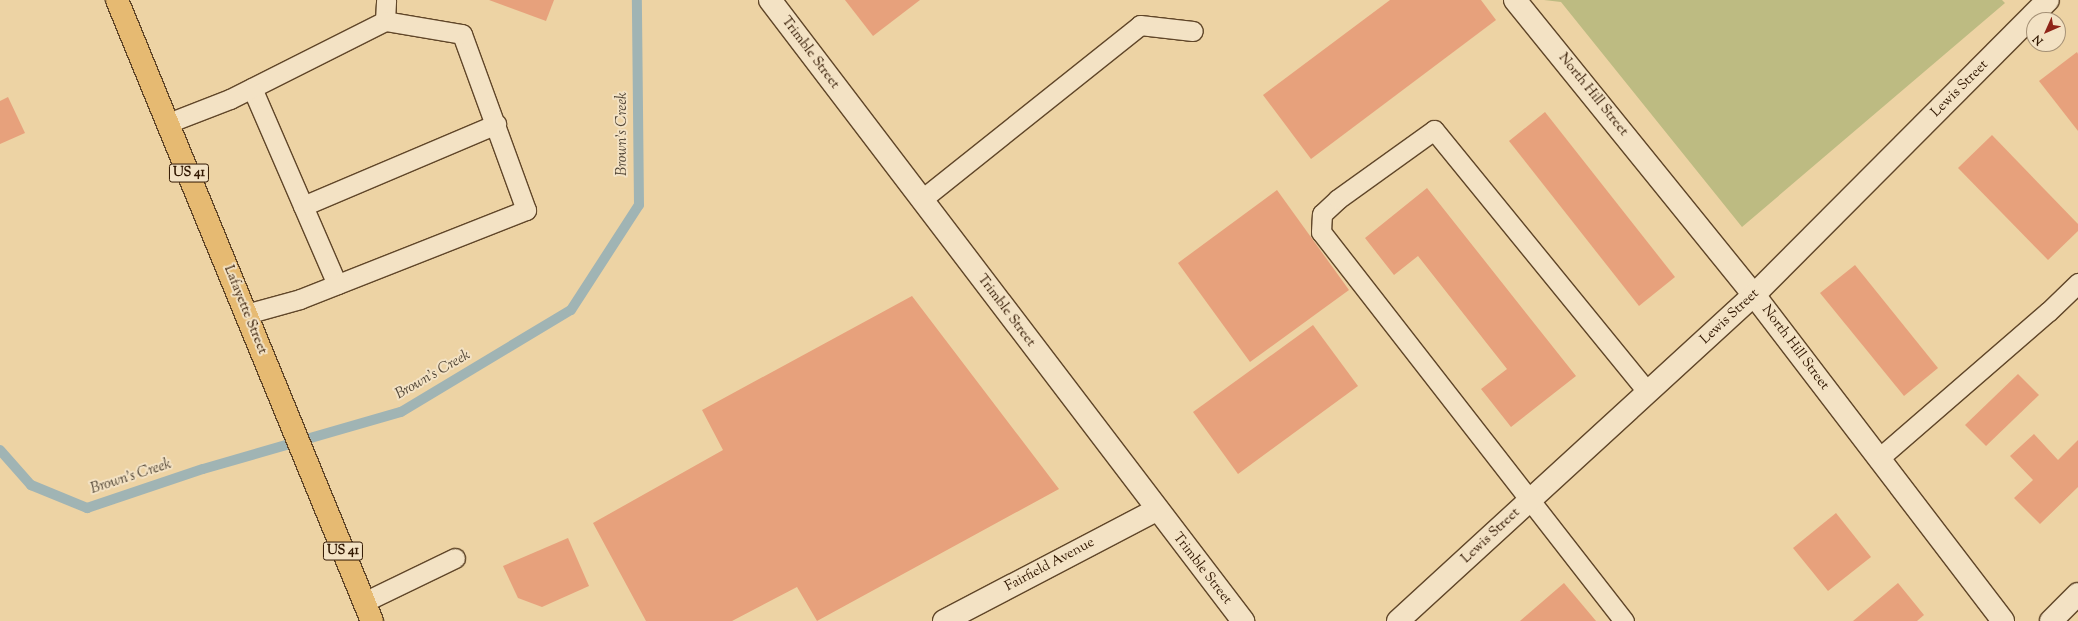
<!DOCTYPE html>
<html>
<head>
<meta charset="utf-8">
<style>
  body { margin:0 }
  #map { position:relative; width:2078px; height:621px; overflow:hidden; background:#edd3a4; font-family:"Sorts Mill Goudy",serif }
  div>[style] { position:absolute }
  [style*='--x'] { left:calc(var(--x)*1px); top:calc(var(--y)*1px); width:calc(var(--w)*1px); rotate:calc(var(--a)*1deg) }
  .green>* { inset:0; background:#bdbb82 }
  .stream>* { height:10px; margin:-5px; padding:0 5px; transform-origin:5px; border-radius:5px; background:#a0b4b4 }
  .building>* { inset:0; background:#e7a17c }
  .roads { filter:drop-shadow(1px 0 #604629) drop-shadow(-1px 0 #604629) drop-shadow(0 1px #604629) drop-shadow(0 -1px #604629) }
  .service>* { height:19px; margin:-9.5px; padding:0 9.5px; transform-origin:9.5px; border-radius:9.5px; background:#f3e2c4 }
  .minor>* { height:22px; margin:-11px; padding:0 11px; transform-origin:11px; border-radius:11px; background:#f3e2c4 }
  .primary>* { height:22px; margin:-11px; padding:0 11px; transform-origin:11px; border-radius:11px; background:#e6ba72 }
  span { translate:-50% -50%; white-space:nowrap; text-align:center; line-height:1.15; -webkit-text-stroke:4px #f3e2c4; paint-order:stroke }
  .shield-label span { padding:1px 3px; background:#f3e2c4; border:1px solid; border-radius:3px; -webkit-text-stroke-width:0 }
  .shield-label { font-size:13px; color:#311700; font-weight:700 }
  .street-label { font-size:14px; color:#311700 }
  .water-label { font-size:15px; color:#524636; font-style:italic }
  .north { position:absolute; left:2026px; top:12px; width:40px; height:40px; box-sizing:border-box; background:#f3e2c4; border:1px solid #a59176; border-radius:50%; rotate:225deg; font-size:11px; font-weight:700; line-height:16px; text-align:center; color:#311700 }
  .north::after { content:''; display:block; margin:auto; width:14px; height:18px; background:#8f2418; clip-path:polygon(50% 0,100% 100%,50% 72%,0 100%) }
</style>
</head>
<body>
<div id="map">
  <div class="green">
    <i style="clip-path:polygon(1544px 0,2002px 0,2005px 3px,1742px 227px,1561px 2px)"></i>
  </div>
  <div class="stream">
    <i style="--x:0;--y:450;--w:47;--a:48.5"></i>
    <i style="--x:31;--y:485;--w:61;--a:22.3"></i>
    <i style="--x:87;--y:508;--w:122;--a:-18.6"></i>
    <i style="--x:203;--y:469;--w:206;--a:-16.1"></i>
    <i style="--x:401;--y:412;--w:198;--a:-31"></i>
    <i style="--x:571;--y:310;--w:125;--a:-57.1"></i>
    <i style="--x:639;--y:205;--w:205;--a:-90.6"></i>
  </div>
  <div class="building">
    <i style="clip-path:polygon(489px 0,554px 0,546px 21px)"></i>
    <i style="clip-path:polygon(845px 0,920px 0,873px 36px)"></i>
    <i style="clip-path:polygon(1390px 0,1481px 0,1496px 20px,1311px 159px,1263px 95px)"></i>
    <i style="clip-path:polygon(2077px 52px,2078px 54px,2078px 131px,2039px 81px)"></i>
    <i style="clip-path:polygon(8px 97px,25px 133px,0 144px,0 101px)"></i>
    <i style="clip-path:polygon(1545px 112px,1675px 277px,1639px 306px,1509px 141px)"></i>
    <i style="clip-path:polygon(1992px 135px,2078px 224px,2078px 231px,2048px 260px,1958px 168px)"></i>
    <i style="clip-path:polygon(1427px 188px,1576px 376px,1511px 427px,1481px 389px,1507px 369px,1418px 256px,1394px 275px,1365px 238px)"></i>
    <i style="clip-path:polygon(1277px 190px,1349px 290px,1250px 362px,1178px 263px)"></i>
    <i style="clip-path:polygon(1855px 265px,1938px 368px,1904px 396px,1820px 293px)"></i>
    <i style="clip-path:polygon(912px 296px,1059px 489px,817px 621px,797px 587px,732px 621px,646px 621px,593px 523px,723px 450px,702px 410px)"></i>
    <i style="clip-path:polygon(1313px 325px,1358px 386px,1238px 474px,1193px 412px)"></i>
    <i style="clip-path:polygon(2018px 374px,2039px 395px,1986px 446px,1965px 425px)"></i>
    <i style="clip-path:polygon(2034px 434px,2058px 460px,2078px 440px,2078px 487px,2040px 524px,2014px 498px,2033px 480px,2010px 456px)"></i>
    <i style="clip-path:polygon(1836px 513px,1871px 557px,1828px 591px,1793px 548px)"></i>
    <i style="clip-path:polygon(568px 538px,589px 586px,542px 607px,518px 598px,503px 566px)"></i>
    <i style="clip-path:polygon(1564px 583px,1596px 621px,1520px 621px)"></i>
    <i style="clip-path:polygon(1898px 583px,1924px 615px,1917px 621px,1853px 621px)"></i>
  </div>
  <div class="roads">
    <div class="service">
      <i style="--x:252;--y:88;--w:214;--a:66.6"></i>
      <i style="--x:168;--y:123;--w:66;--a:-21.2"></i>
      <i style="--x:230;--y:99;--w:174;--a:-26.7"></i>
      <i style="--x:385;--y:21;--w:21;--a:-87"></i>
      <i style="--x:921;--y:200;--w:280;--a:-38.6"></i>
      <i style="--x:1140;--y:25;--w:53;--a:6.5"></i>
      <i style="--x:303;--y:206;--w:210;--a:-23"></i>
      <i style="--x:246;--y:314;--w:56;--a:-15.5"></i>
      <i style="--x:300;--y:299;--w:243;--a:-21.5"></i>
      <i style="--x:526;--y:210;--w:187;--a:-110"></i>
      <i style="--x:462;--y:34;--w:78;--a:-170.4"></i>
      <i style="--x:1878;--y:459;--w:225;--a:-40.9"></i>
      <i style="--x:2048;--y:312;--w:42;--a:-44"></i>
      <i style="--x:364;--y:602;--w:101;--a:-25.8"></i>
      <i style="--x:1624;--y:621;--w:493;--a:-127.9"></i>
      <i style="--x:1321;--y:232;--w:18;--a:-87"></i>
      <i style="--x:1322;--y:214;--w:22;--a:-43"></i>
      <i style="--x:1338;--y:199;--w:118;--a:-35.7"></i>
      <i style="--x:1434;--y:130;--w:338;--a:50.8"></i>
    </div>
    <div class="minor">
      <i style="--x:770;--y:0;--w:781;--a:52.7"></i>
      <i style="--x:1515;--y:0;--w:380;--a:51"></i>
      <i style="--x:1754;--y:295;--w:410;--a:52.6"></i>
      <i style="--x:944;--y:621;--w:239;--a:-27.6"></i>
      <i style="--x:1398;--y:621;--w:483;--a:-42.5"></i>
      <i style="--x:1754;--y:295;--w:416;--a:-45.1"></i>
      <i style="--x:2051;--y:621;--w:38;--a:-45"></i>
    </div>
    <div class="primary">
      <i style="--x:117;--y:0;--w:671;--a:67.68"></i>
    </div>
  </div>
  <div class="shield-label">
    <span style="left:189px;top:173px">US 41</span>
    <span style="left:343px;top:551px">US 41</span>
  </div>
  <div class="street-label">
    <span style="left:810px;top:53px;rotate:53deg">Trimble Street</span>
    <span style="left:1960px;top:89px;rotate:-45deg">Lewis Street</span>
    <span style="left:1593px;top:95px;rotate:51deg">North Hill Street</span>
    <span style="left:245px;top:310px;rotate:68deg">Lafayette Street</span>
    <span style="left:1006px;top:311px;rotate:53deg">Trimble Street</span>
    <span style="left:1730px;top:317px;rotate:-43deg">Lewis Street</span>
    <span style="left:1795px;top:348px;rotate:53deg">North Hill Street</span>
    <span style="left:1491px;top:536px;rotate:-43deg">Lewis Street</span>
    <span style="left:1050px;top:565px;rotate:-28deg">Fairfield Avenue</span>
    <span style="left:1202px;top:569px;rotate:52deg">Trimble Street</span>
  </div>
  <div class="water-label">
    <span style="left:623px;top:134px;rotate:-90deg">Brown's Creek</span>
    <span style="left:433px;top:375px;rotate:-30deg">Brown's Creek</span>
    <span style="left:131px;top:477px;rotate:-18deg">Brown's Creek</span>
  </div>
  <div class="north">N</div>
</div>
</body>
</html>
